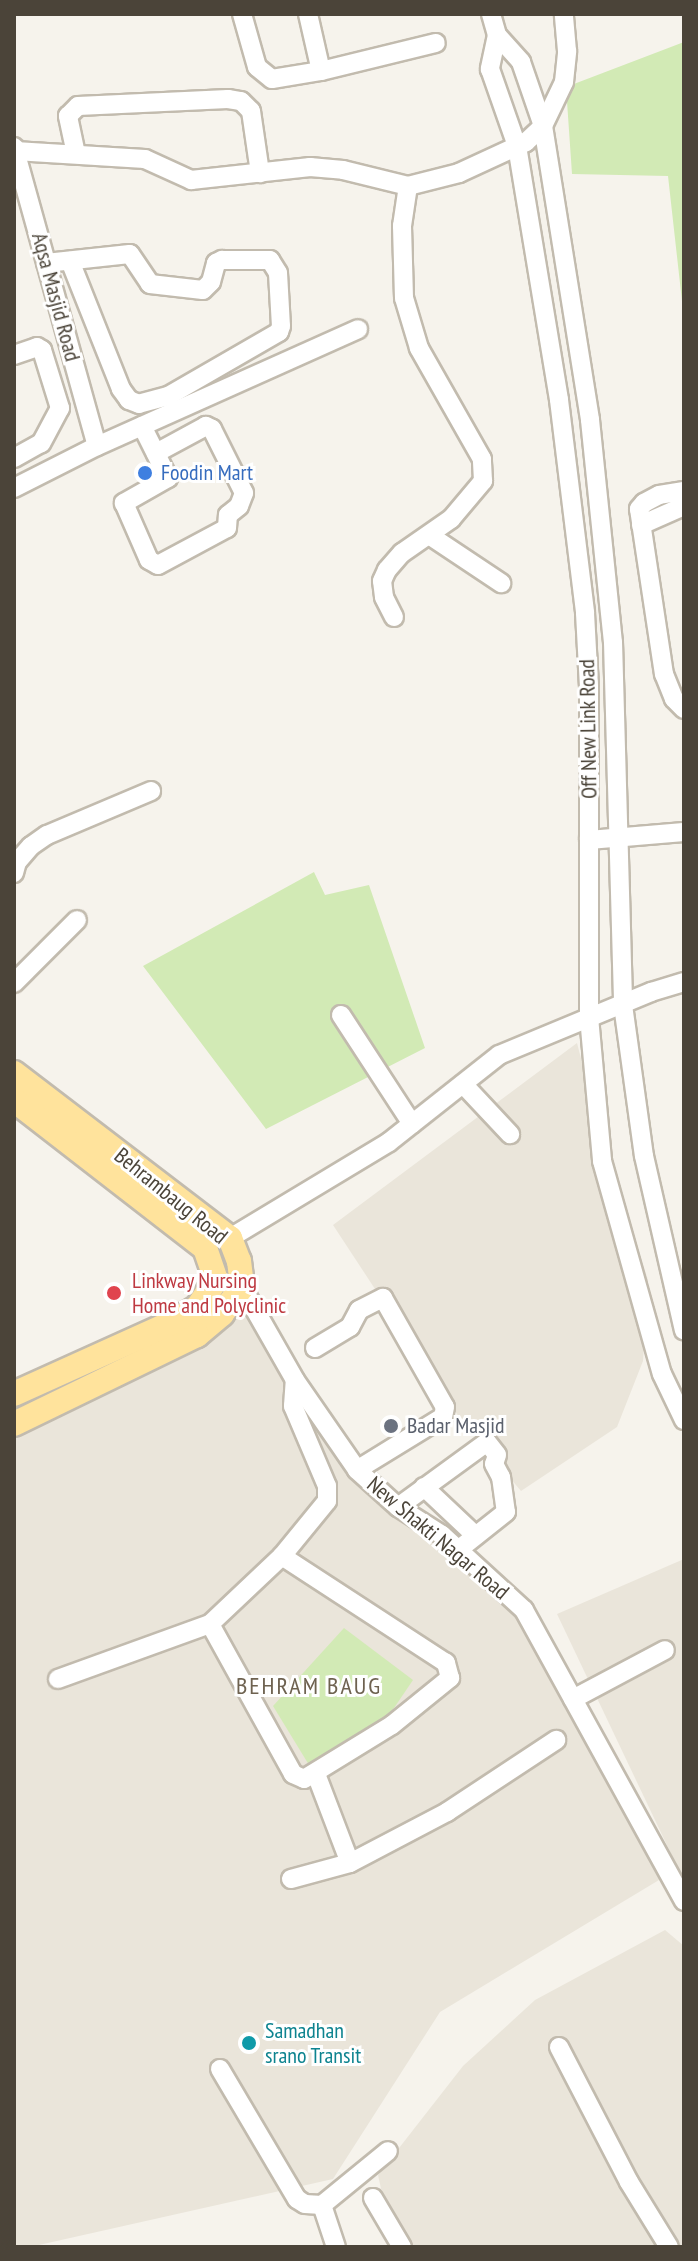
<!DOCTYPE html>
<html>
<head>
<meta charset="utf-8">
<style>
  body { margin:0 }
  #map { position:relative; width:698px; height:2261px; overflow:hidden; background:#f6f3ec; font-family:"PT Sans Narrow",sans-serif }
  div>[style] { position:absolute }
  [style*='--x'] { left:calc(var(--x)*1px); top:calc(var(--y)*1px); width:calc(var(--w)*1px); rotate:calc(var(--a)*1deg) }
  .residential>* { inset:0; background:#eae5da }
  .green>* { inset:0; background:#d2eab5 }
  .roads { filter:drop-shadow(2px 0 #c2bbae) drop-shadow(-2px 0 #c2bbae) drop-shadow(0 2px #c2bbae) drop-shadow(0 -2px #c2bbae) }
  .minor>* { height:18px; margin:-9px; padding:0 9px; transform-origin:9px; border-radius:9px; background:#fff }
  .major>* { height:24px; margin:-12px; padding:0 12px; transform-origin:12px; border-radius:12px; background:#ffe39c }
  .dots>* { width:22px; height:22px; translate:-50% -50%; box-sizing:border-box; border:4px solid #fff; border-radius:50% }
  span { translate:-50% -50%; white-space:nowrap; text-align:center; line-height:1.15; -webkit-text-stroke:6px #fff; paint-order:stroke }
  .street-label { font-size:22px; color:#4b4439 }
  .shop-label { font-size:22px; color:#366cbe }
  .left { translate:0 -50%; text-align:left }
  .health-label { font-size:22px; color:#be3a42 }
  .worship-label { font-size:22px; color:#5b616d }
  .culture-label { font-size:22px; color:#0d838f }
  .neighbourhood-label { font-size:24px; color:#6e6250; letter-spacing:2px }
  .frame { position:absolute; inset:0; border:16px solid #4b4439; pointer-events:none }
</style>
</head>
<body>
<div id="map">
  <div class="residential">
    <i style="clip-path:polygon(577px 1043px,596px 1117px,648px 1280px,643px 1361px,617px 1427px,521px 1491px,459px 1417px,333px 1225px)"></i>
    <i style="clip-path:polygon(242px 1287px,353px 1482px,524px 1610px,669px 1874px,440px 2012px,333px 2179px,30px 2247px,14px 2247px,14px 1424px,196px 1335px)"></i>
    <i style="clip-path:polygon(684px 1559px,684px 1881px,557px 1614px)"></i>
    <i style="clip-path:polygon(665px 1930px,684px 1946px,684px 2247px,394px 2247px,378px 2175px,463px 2066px,535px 2000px)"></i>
  </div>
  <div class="green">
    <i style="clip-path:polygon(684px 42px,684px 319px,668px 176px,572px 174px,566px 87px)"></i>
    <i style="clip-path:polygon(314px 872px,325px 895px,369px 885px,425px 1048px,266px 1129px,143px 966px)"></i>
    <i style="clip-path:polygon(344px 1628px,413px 1680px,394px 1708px,359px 1742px,315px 1765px,309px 1765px,273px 1706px)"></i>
  </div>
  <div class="roads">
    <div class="minor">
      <i style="--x:242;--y:14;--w:55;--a:74.2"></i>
      <i style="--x:257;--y:67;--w:19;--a:39"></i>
      <i style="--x:272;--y:79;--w:50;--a:-9.3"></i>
      <i style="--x:321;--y:71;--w:118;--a:-13.7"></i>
      <i style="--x:308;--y:14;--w:58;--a:77.2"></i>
      <i style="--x:491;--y:14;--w:22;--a:74"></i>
      <i style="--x:497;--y:35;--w:35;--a:102"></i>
      <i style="--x:490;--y:69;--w:82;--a:70.7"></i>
      <i style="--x:517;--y:146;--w:257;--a:80.6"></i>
      <i style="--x:559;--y:400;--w:215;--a:83"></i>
      <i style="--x:585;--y:613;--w:75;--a:86.9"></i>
      <i style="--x:589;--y:688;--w:329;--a:90"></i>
      <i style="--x:589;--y:1017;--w:145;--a:84.8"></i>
      <i style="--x:602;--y:1161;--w:221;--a:74.3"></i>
      <i style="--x:662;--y:1374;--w:51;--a:64.4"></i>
      <i style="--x:497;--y:35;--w:36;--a:48"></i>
      <i style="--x:521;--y:62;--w:68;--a:71"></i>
      <i style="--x:543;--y:126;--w:298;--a:80.9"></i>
      <i style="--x:590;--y:420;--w:223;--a:84.1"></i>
      <i style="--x:613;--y:642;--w:363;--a:88.4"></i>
      <i style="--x:623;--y:1005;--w:152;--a:82.1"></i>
      <i style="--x:644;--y:1156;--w:179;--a:77.1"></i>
      <i style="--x:14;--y:147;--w:310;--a:74.5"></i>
      <i style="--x:15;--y:151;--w:130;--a:3.5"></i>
      <i style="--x:145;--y:159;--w:51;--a:24.5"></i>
      <i style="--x:191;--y:180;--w:120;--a:-6.2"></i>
      <i style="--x:310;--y:167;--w:33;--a:5"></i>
      <i style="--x:343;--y:170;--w:67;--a:13.8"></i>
      <i style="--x:76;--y:154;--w:39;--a:-102"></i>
      <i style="--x:68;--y:116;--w:14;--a:-45"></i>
      <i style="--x:78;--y:106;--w:150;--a:-2.7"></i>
      <i style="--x:228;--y:99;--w:13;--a:9"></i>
      <i style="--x:241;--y:101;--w:14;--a:45"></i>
      <i style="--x:251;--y:111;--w:63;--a:81.7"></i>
      <i style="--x:46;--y:263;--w:84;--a:-6.1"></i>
      <i style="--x:130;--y:254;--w:36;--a:56"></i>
      <i style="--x:150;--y:284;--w:53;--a:6.5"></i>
      <i style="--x:203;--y:290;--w:11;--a:-45"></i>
      <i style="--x:211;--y:282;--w:20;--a:-75"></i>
      <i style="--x:216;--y:263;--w:7;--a:-27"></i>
      <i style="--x:222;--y:260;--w:48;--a:0"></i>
      <i style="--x:270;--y:260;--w:15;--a:58"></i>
      <i style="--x:278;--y:273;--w:53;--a:86.8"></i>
      <i style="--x:281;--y:326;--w:6;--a:108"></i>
      <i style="--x:279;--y:332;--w:128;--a:150"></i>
      <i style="--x:168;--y:396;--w:30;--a:165"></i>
      <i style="--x:139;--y:404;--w:11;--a:-158"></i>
      <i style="--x:129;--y:400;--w:14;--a:-126"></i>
      <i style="--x:121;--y:389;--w:138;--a:-111.7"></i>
      <i style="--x:14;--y:355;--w:24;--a:-19"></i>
      <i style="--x:37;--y:347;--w:6;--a:31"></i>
      <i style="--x:42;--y:350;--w:61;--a:72.8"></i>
      <i style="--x:60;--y:408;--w:40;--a:118"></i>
      <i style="--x:41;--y:443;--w:31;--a:151"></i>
      <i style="--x:142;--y:426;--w:58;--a:63.4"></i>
      <i style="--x:168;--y:478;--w:51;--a:150.4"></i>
      <i style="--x:124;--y:503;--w:62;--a:66.3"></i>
      <i style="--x:149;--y:560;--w:10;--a:29"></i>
      <i style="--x:158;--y:565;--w:78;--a:-28.2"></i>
      <i style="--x:227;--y:528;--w:13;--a:-86"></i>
      <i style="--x:228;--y:515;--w:14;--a:-39"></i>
      <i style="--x:239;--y:506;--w:14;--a:-69"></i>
      <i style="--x:244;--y:493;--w:72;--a:-116.6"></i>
      <i style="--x:212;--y:429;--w:7;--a:-153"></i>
      <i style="--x:206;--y:426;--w:57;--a:151.6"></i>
      <i style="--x:14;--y:488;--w:93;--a:-26.8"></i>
      <i style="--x:97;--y:446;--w:286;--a:-24.1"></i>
      <i style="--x:684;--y:491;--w:25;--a:171"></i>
      <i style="--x:659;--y:495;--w:17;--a:152"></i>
      <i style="--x:644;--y:503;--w:8;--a:130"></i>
      <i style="--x:639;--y:509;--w:167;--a:81.4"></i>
      <i style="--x:664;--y:674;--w:27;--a:68"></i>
      <i style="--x:674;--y:699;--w:14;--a:45"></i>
      <i style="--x:641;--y:525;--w:47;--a:-23.8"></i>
      <i style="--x:429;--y:535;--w:87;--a:33.7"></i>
      <i style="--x:394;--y:617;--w:22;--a:-117"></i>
      <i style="--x:384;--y:597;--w:16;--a:-97"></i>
      <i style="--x:382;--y:581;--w:12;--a:-66"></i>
      <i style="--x:387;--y:570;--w:23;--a:-49"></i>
      <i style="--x:402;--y:553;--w:60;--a:-34.8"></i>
      <i style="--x:451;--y:519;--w:50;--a:-49.9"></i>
      <i style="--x:483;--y:481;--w:22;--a:-93"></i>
      <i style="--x:482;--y:459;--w:128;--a:-119.6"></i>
      <i style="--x:419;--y:348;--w:52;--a:-106.7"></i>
      <i style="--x:404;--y:298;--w:72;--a:-91.6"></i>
      <i style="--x:402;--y:226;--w:40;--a:-81.5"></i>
      <i style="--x:408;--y:186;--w:53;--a:-14.3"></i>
      <i style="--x:459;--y:173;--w:74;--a:-24.8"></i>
      <i style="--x:526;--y:142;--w:23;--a:-43"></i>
      <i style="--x:543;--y:126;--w:49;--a:-64.5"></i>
      <i style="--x:564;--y:82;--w:31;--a:-84"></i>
      <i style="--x:567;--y:51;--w:37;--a:-95"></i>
      <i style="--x:589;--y:840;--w:95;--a:-4.8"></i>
      <i style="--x:14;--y:873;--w:11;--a:-75"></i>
      <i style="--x:17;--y:862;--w:21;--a:-49"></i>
      <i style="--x:31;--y:846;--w:19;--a:-35"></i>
      <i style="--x:47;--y:835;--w:113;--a:-22.9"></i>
      <i style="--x:14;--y:983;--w:89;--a:-45"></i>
      <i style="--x:341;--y:1015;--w:130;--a:56.9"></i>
      <i style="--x:463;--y:1084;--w:69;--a:46.8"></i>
      <i style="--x:230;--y:1238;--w:186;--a:-31.1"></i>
      <i style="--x:389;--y:1142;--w:140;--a:-38.3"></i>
      <i style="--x:499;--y:1055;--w:165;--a:-22.5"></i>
      <i style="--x:651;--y:992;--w:34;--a:-17"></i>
      <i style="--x:216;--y:1280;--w:27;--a:15"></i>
      <i style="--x:242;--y:1287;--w:107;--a:60.3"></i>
      <i style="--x:295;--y:1380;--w:109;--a:55.4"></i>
      <i style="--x:357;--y:1470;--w:55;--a:42.1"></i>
      <i style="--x:398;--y:1507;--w:52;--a:32.5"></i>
      <i style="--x:442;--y:1535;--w:111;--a:42.4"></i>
      <i style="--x:524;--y:1610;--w:332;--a:61.2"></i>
      <i style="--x:315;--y:1348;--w:41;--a:-31"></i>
      <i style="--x:350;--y:1327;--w:19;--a:-62"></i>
      <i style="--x:359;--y:1310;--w:27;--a:-27"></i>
      <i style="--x:383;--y:1298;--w:125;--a:60.4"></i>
      <i style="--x:445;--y:1407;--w:10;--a:101"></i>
      <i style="--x:443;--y:1417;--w:101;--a:148.4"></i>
      <i style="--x:424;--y:1487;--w:71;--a:43.3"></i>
      <i style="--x:398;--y:1507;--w:110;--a:-36.1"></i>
      <i style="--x:487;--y:1442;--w:16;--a:52"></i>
      <i style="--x:497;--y:1455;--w:9;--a:108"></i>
      <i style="--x:494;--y:1464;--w:15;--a:62"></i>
      <i style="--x:501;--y:1477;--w:35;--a:82"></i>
      <i style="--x:506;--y:1512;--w:61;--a:141.6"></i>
      <i style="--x:210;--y:1624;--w:171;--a:61"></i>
      <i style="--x:293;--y:1774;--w:12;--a:24"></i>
      <i style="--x:304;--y:1779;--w:103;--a:-31.5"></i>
      <i style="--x:392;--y:1725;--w:75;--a:-39"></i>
      <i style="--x:450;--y:1678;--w:16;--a:-105"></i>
      <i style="--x:446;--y:1663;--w:196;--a:-146.9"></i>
      <i style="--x:58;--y:1679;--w:162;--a:-19.9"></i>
      <i style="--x:210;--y:1624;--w:99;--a:-43.4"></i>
      <i style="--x:282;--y:1556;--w:71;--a:-50.7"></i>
      <i style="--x:327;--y:1501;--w:15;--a:-90"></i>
      <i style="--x:327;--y:1486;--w:87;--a:-113"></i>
      <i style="--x:293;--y:1406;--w:26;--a:-86"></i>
      <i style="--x:573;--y:1699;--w:104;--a:-28"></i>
      <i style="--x:316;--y:1774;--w:95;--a:69.1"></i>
      <i style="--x:350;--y:1863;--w:110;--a:-27.7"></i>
      <i style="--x:447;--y:1812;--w:131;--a:-33.4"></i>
      <i style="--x:291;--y:1879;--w:61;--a:-15.2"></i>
      <i style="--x:559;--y:2047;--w:152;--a:62.6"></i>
      <i style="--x:629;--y:2182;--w:76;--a:58.4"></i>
      <i style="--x:220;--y:2069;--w:151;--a:59.4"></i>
      <i style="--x:297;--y:2199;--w:9;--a:32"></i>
      <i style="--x:305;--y:2204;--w:17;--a:3"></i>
      <i style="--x:322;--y:2205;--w:44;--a:71.6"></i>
      <i style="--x:373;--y:2198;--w:57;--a:59.4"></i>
      <i style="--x:322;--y:2205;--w:85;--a:-39.3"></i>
    </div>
    <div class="major">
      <i style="--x:14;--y:1073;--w:272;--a:37.4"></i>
      <i style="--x:230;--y:1238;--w:25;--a:69"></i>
      <i style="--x:239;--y:1261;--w:26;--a:83"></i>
      <i style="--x:242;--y:1287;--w:34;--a:127"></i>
      <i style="--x:222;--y:1314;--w:33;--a:140"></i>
      <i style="--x:197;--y:1335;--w:203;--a:154.1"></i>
      <i style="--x:14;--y:1100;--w:242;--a:37.8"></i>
      <i style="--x:205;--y:1248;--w:34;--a:71"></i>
      <i style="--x:216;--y:1280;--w:32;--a:124"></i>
      <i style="--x:198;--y:1307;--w:31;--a:149"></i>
      <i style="--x:171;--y:1323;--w:172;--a:155.7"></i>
    </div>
  </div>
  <div class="dots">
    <i style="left:145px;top:473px;background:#3f7fe0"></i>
    <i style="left:114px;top:1293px;background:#e0444e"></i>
    <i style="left:391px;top:1426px;background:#6b7280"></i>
    <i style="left:249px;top:2043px;background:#0f9aa8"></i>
  </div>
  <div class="street-label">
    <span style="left:56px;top:297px;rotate:75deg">Aqsa Masjid Road</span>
    <span style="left:588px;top:729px;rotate:-91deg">Off New Link Road</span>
    <span style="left:171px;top:1196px;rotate:39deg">Behrambaug Road</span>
    <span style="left:438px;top:1538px;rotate:40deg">New Shakti Nagar Road</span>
  </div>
  <div class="shop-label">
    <span class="left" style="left:161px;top:473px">Foodin Mart</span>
  </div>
  <div class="health-label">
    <span class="left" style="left:132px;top:1293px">Linkway Nursing<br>Home and Polyclinic</span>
  </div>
  <div class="worship-label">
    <span class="left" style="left:407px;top:1426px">Badar Masjid</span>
  </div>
  <div class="culture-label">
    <span class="left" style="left:265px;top:2043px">Samadhan<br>srano Transit</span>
  </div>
  <div class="neighbourhood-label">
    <span style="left:309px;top:1686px">BEHRAM BAUG</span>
  </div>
  <div class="frame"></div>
</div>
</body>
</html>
